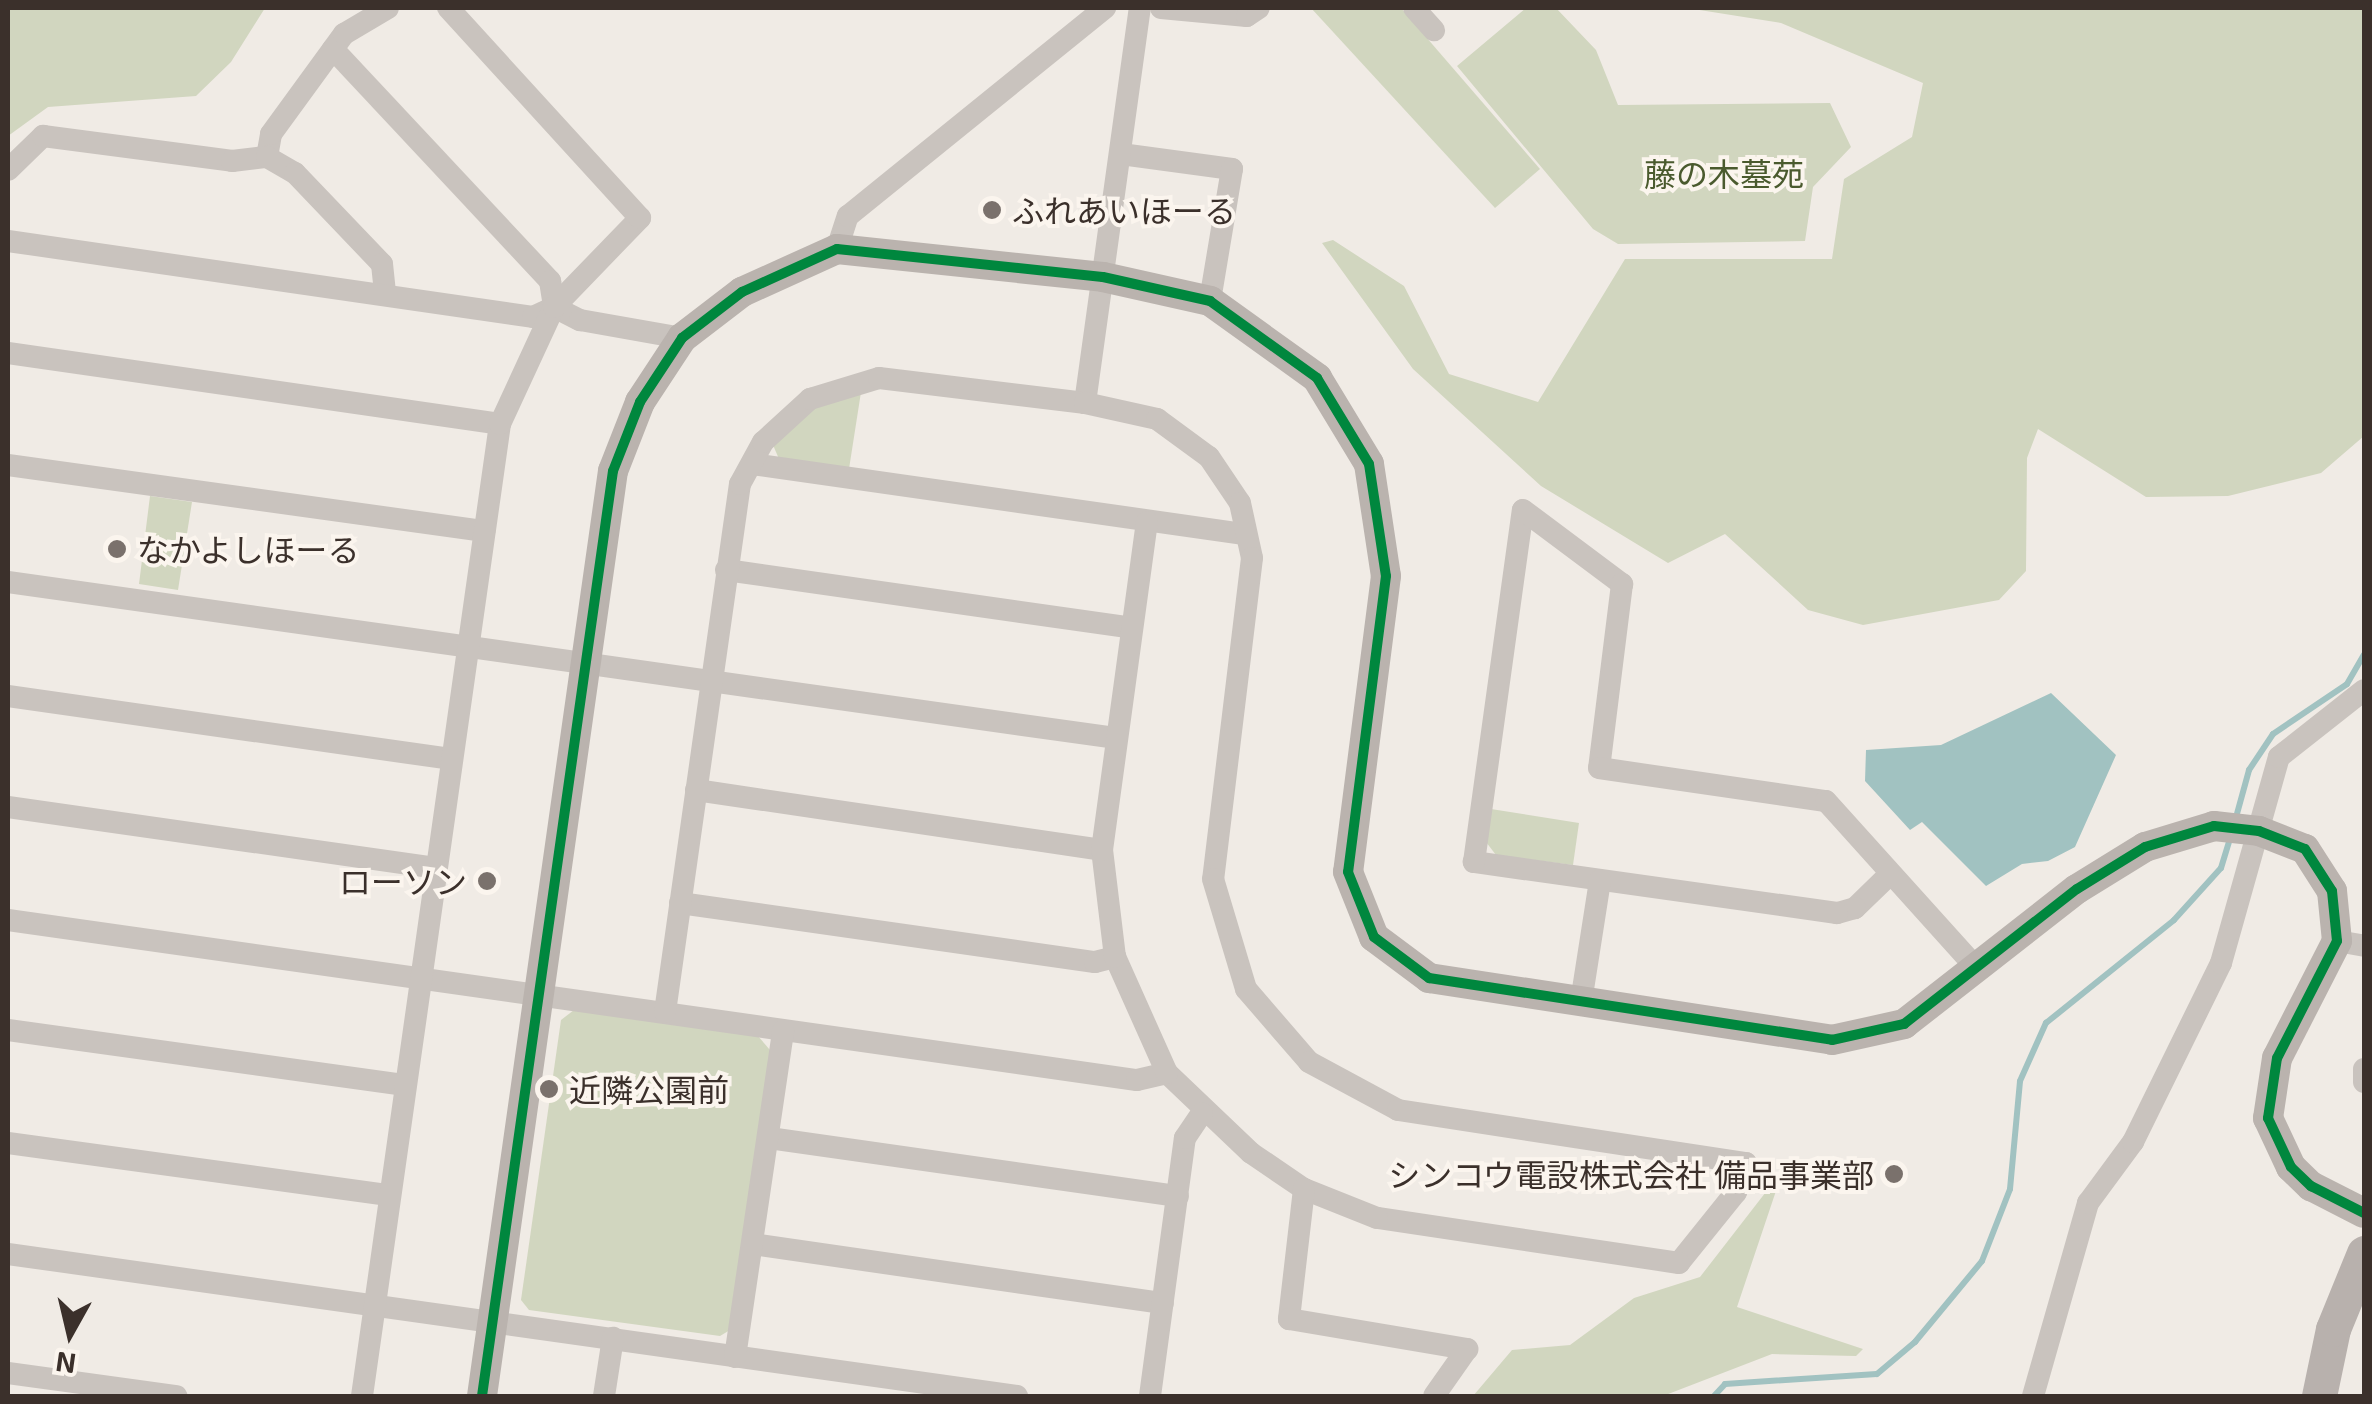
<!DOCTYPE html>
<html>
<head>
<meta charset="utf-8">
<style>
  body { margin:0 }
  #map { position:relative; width:2372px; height:1404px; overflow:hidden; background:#f0ebe5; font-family:"Exo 2","Noto Sans JP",sans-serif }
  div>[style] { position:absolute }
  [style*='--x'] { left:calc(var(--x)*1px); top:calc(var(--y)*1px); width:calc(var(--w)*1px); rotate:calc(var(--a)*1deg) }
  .green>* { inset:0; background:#d1d6bf }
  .water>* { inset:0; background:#a1c2c1 }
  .stream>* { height:6px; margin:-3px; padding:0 3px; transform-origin:3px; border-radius:3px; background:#a1c2c1 }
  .street>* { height:22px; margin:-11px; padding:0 11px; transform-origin:11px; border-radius:11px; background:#c9c3be }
  .secondary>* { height:30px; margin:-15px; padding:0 15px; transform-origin:15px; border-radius:15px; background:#bab3ae }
  .primary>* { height:35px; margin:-17.5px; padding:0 17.5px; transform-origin:17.5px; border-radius:17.5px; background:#b8b1ad }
  .cycleway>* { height:10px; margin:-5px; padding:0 5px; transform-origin:5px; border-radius:5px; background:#00873e }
  .dots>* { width:28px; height:28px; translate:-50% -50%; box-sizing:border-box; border:5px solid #fbf5ee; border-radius:50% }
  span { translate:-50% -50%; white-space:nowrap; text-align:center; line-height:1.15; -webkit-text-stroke:8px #fbf5ee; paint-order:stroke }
  .park-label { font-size:32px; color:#4a5a2e }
  .poi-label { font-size:32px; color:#3b302b }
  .left { translate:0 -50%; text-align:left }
  .right { translate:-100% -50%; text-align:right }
  .frame { position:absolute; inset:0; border:10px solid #3b302b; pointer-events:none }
  .north { position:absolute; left:20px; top:1284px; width:100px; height:100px; -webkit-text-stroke:8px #fbf5ee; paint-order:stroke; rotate:188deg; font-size:28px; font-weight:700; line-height:40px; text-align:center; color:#3b302b }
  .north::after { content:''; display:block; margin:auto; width:35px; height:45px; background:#3b302b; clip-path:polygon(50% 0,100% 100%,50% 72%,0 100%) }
</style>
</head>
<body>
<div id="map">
  <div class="green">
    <i style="clip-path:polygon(8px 8px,265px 8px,231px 62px,196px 96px,48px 107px,8px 136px)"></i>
    <i style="clip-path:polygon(1311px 8px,1401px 8px,1540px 169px,1495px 208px)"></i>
    <i style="clip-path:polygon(1526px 8px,1556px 8px,1596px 50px,1618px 105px,1830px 103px,1851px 147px,1813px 187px,1805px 241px,1618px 244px,1593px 229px,1457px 66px)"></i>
    <i style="clip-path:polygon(1687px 8px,2364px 8px,2364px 436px,2321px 473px,2228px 496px,2146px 497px,2038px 429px,2027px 458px,2026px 571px,1999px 600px,1863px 625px,1808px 610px,1725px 534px,1668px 563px,1541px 486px,1413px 369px,1322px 243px,1333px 240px,1404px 286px,1449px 374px,1538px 402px,1625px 259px,1832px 259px,1844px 179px,1912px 137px,1923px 83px,1781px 23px)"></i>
    <i style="clip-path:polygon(861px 392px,849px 469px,779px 459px,773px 445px,816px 407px)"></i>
    <i style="clip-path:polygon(150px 496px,192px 502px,178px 590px,139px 584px)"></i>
    <i style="clip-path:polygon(1491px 809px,1579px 823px,1573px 865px,1496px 855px,1486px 842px)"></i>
    <i style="clip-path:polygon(574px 1010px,758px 1036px,770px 1050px,730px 1330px,720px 1336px,529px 1310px,521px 1300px,561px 1020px)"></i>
    <i style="clip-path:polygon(1783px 1170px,1737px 1307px,1863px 1349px,1856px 1356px,1772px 1354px,1663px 1396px,1473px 1396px,1512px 1350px,1570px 1345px,1634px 1298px,1700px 1277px)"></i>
  </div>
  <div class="water">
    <i style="clip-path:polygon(2051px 693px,2116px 755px,2075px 847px,2048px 861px,2022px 864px,1986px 886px,1922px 822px,1910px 830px,1865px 781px,1866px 750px,1941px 745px)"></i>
  </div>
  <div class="stream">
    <i style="--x:2235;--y:821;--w:53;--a:-74.6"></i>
    <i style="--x:2249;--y:770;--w:43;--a:-56.3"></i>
    <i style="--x:2273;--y:734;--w:89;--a:-34"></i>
    <i style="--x:2347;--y:684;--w:34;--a:-60"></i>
    <i style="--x:1714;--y:1396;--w:16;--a:-47"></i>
    <i style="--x:1725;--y:1384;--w:152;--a:-3.8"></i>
    <i style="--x:1877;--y:1374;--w:50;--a:-40.1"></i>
    <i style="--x:1915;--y:1342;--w:105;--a:-50.4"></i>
    <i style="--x:1982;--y:1261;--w:77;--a:-68.7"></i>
    <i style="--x:2010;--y:1189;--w:108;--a:-84.7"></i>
    <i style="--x:2020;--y:1081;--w:64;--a:-65.9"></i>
    <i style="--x:2046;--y:1023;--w:164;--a:-38.8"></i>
    <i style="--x:2174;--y:920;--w:70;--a:-47.9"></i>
    <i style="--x:2221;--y:868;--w:31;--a:-73"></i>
  </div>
  <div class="street">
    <i style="--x:1161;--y:8;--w:86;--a:5.3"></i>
    <i style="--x:1247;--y:16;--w:14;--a:-34"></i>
    <i style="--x:1414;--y:8;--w:30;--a:48"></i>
    <i style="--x:333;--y:49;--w:318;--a:46.9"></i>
    <i style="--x:550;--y:281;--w:26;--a:81"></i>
    <i style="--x:1121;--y:154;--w:112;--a:7.7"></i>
    <i style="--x:1232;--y:169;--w:134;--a:99.5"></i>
    <i style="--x:267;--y:157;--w:23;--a:-80"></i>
    <i style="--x:271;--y:134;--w:124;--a:-53.9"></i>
    <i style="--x:344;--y:34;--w:51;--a:-30.6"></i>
    <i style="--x:8;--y:170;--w:49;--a:-44.2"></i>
    <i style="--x:43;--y:136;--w:191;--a:7.5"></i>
    <i style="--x:232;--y:161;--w:35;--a:-7"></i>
    <i style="--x:267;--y:157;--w:32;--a:30"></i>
    <i style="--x:295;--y:173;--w:126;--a:46.3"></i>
    <i style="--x:382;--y:264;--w:31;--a:84"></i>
    <i style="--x:8;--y:241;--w:530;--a:8.24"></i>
    <i style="--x:533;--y:317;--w:23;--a:-25"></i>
    <i style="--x:554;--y:307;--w:29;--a:27"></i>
    <i style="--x:580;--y:320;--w:104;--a:10"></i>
    <i style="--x:837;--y:249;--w:35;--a:-72"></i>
    <i style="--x:848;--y:216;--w:331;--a:-39"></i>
    <i style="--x:8;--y:353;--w:497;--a:8.2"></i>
    <i style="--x:1085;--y:403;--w:399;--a:-82.1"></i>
    <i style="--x:752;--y:464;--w:499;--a:8.1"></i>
    <i style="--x:8;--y:465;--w:481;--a:7.9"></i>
    <i style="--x:726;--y:570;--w:409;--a:8.1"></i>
    <i style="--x:8;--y:582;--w:1118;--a:8.02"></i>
    <i style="--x:8;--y:696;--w:447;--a:8.1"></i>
    <i style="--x:696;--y:790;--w:410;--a:8.4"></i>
    <i style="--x:8;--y:807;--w:430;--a:8.1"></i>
    <i style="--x:1887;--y:877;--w:45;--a:135.9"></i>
    <i style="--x:1855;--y:908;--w:19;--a:164"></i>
    <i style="--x:1837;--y:913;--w:367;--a:-172"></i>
    <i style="--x:1474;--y:862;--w:355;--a:-82.1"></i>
    <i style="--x:1523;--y:510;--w:124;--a:36.8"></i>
    <i style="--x:1622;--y:584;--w:185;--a:97.1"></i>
    <i style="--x:1599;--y:768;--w:229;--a:8.3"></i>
    <i style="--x:1826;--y:801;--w:227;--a:48"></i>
    <i style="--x:680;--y:903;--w:419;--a:8.1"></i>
    <i style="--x:1095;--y:962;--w:21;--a:-14"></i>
    <i style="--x:8;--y:920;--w:1140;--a:8.07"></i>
    <i style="--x:1137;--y:1080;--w:31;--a:-13"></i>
    <i style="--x:2337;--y:941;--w:27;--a:10"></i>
    <i style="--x:1581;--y:1002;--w:123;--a:-81.1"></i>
    <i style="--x:665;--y:1012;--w:533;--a:-81.92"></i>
    <i style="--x:740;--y:484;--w:48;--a:-61.3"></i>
    <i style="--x:763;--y:442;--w:64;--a:-42.5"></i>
    <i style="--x:810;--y:399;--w:72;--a:-16.9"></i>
    <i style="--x:879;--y:378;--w:208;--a:6.9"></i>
    <i style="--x:1085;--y:403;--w:74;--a:12.5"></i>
    <i style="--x:1157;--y:419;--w:64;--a:36.2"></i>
    <i style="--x:1209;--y:457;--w:55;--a:56"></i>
    <i style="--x:1240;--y:503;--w:56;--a:77.7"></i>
    <i style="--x:1252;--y:558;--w:323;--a:96.9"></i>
    <i style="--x:1213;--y:879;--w:115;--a:73.3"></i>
    <i style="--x:1246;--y:989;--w:96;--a:49.2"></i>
    <i style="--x:1309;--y:1062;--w:101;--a:28.3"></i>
    <i style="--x:1398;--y:1110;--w:352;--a:8.7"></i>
    <i style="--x:1746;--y:1163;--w:31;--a:109"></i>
    <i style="--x:1736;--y:1192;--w:91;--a:128.8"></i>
    <i style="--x:1679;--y:1263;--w:305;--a:-171.5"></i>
    <i style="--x:1377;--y:1218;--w:79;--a:-158.3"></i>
    <i style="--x:1304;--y:1189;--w:64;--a:-145.8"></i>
    <i style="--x:1251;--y:1153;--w:116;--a:-136.4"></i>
    <i style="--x:1167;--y:1073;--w:127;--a:-114.1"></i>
    <i style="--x:1115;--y:957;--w:108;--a:-96.9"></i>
    <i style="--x:1102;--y:850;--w:331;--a:-82.2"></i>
    <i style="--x:8;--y:1030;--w:401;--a:7.9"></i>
    <i style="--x:2364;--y:1069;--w:13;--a:90"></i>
    <i style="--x:769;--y:1138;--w:413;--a:8.1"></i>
    <i style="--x:8;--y:1143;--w:384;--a:7.8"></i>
    <i style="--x:1304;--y:1189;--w:131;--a:96.6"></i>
    <i style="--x:1289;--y:1319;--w:181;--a:9.6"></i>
    <i style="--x:1467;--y:1349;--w:57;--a:125.1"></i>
    <i style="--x:752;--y:1244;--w:415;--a:8.2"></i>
    <i style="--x:8;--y:1254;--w:1019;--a:8.01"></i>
    <i style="--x:735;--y:1357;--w:330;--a:-81.6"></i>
    <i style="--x:8;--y:1373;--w:170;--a:7.8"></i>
    <i style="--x:362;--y:1396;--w:982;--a:-81.92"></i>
    <i style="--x:500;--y:424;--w:129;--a:-65.2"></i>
    <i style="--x:554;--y:307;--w:124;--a:-46"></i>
    <i style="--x:640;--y:218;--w:285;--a:-132.4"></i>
    <i style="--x:604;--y:1396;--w:59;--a:-81.2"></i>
    <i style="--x:1150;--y:1396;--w:260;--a:-82.3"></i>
    <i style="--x:1185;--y:1138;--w:30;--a:-56"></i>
    <i style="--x:2033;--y:1396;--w:201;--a:-74.1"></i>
    <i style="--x:2088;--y:1203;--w:76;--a:-53.6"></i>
    <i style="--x:2133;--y:1142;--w:199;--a:-63.8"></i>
    <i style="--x:2221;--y:963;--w:214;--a:-74.3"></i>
    <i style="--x:2279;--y:757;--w:108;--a:-38.2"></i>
  </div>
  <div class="secondary">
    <i style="--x:482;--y:1396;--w:934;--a:-81.94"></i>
    <i style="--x:613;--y:471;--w:74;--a:-68.6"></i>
    <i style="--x:640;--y:402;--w:77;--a:-56.7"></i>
    <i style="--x:682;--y:338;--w:76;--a:-37.5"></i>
    <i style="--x:742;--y:292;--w:104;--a:-24.4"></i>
    <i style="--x:837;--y:249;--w:267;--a:6"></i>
    <i style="--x:1103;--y:277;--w:110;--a:12.6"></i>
    <i style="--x:1210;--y:301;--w:132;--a:35.7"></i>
    <i style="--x:1317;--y:378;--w:100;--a:58.8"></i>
    <i style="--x:1369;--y:464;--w:113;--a:81.4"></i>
    <i style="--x:1386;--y:576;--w:298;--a:97.3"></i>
    <i style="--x:1348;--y:872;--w:70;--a:68.2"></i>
    <i style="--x:1374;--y:937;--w:69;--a:36.7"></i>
    <i style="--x:1429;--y:978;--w:408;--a:8.7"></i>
    <i style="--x:1832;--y:1040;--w:74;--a:-12.5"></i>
    <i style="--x:1904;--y:1024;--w:219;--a:-38"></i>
    <i style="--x:2077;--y:889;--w:80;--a:-31.7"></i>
    <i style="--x:2145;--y:847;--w:72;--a:-16.9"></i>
    <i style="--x:2214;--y:826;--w:45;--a:6.3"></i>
    <i style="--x:2259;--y:831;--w:49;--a:21.4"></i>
    <i style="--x:2305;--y:849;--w:50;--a:57.3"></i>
    <i style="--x:2332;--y:891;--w:50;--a:84.3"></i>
    <i style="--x:2337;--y:941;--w:131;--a:117.1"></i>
    <i style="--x:2277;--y:1058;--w:61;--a:98.5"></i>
    <i style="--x:2268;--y:1118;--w:54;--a:64.9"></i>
    <i style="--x:2291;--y:1167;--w:28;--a:44"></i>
    <i style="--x:2311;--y:1186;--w:59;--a:27"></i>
  </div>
  <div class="primary">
    <i style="--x:2319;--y:1396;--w:68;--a:-78.2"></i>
    <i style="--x:2333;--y:1329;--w:82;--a:-67.8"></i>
  </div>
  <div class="cycleway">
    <i style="--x:482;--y:1396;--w:934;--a:-81.94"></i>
    <i style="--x:613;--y:471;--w:74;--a:-68.6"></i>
    <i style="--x:640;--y:402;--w:77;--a:-56.7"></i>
    <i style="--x:682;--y:338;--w:76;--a:-37.5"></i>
    <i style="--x:742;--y:292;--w:104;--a:-24.4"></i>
    <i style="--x:837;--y:249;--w:267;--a:6"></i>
    <i style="--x:1103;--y:277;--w:110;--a:12.6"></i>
    <i style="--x:1210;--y:301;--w:132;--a:35.7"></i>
    <i style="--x:1317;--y:378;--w:100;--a:58.8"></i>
    <i style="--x:1369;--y:464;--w:113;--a:81.4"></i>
    <i style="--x:1386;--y:576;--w:298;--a:97.3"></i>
    <i style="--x:1348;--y:872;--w:70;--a:68.2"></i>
    <i style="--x:1374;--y:937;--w:69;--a:36.7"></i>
    <i style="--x:1429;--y:978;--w:408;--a:8.7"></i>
    <i style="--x:1832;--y:1040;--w:74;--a:-12.5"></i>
    <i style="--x:1904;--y:1024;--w:219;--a:-38"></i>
    <i style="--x:2077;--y:889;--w:80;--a:-31.7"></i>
    <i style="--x:2145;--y:847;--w:72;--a:-16.9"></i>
    <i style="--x:2214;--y:826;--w:45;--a:6.3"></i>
    <i style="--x:2259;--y:831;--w:49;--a:21.4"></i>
    <i style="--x:2305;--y:849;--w:50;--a:57.3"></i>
    <i style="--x:2332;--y:891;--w:50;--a:84.3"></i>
    <i style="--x:2337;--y:941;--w:131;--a:117.1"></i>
    <i style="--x:2277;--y:1058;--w:61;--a:98.5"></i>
    <i style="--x:2268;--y:1118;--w:54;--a:64.9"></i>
    <i style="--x:2291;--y:1167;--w:28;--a:44"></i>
    <i style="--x:2311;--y:1186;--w:59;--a:27"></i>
  </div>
  <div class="dots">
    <i style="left:992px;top:210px;background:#7a716c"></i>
    <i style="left:117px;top:549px;background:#7a716c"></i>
    <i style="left:487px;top:881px;background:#7a716c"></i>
    <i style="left:549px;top:1089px;background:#7a716c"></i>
    <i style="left:1894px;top:1174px;background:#7a716c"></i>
  </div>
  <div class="park-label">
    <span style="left:1724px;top:173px">藤の木墓苑</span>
  </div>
  <div class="poi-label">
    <span class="left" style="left:1012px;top:210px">ふれあいほーる</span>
    <span class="left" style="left:137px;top:549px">なかよしほーる</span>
    <span class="right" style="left:467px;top:881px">ローソン</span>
    <span class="left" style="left:569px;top:1089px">近隣公園前</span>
    <span class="right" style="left:1874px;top:1174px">シンコウ電設株式会社 備品事業部</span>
  </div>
  <div class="frame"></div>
  <div class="north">N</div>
</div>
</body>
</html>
